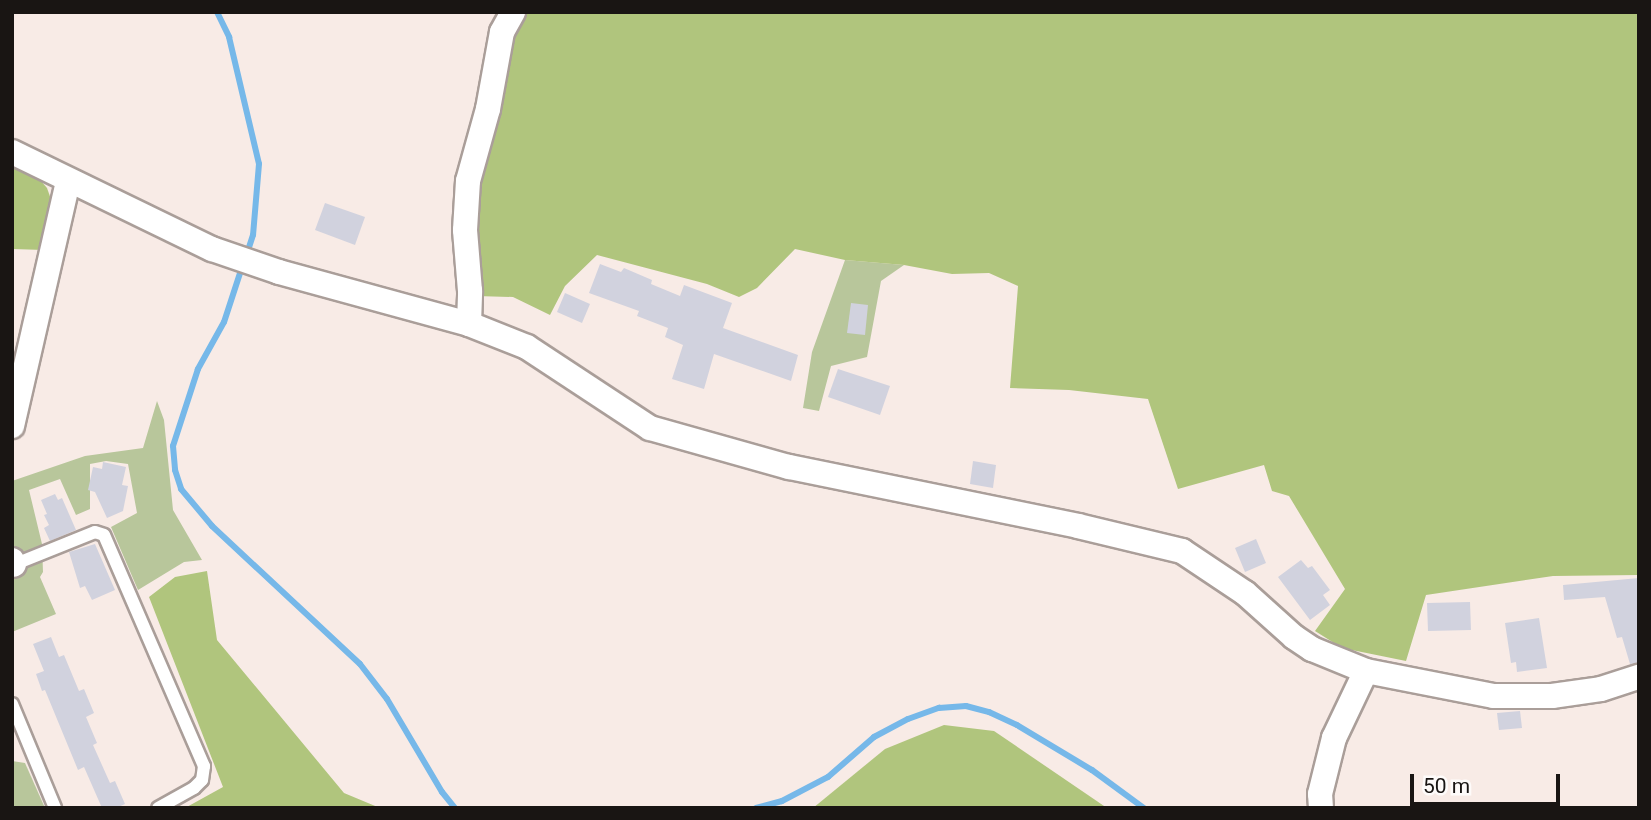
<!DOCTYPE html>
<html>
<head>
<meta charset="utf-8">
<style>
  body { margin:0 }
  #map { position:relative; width:1651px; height:820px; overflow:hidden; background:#f8ebe6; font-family:Roboto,sans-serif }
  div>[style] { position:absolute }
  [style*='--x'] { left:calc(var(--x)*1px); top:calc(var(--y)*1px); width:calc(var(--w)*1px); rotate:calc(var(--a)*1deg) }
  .green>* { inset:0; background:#b8c69b }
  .forest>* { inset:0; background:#b0c57d }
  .stream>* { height:6px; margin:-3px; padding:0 3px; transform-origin:3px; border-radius:3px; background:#76b8e9 }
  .building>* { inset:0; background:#d1d2de }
  .roads { filter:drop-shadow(2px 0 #aa9e99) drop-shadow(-2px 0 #aa9e99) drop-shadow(0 2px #aa9e99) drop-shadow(0 -2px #aa9e99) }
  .service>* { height:12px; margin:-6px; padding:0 6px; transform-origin:6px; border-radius:6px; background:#fff }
  .minor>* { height:24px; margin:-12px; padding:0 12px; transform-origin:12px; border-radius:12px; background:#fff }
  span { translate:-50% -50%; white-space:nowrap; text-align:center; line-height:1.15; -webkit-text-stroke:7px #fefbfa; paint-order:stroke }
  .frame { position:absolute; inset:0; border:14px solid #191513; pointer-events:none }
  .scale { position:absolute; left:1410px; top:774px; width:150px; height:32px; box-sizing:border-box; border:4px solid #191513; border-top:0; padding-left:9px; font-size:21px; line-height:24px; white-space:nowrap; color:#191513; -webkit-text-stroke:5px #fefbfa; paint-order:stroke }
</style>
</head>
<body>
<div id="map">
  <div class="green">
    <i style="clip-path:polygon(845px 260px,904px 265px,881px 281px,867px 357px,831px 366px,819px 411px,803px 408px,812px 352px)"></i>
    <i style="clip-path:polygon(157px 401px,164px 420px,173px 510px,202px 560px,184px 562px,138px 590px,111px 527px,137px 513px,128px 464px,106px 461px,90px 464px,90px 509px,76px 515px,60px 479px,29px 490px,42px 544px,43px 572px,40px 577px,56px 614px,12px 632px,12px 481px,85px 456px,143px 448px)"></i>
    <i style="clip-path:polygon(12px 761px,25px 763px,45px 808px,12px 808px)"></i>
  </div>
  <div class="forest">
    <i style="clip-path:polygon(520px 12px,1639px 12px,1639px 575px,1553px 576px,1426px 595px,1406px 661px,1342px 648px,1315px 631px,1345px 589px,1289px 496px,1272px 491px,1264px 465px,1178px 489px,1148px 399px,1069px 390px,1010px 388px,1018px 286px,989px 273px,952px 274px,904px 265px,845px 260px,795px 249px,757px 288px,739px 297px,707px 284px,597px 255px,565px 286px,550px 315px,513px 297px,476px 296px,472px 228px,508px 33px)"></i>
    <i style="clip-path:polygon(12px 163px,35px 174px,47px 188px,53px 205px,44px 250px,12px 249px)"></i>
    <i style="clip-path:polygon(207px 571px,217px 640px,344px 793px,380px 808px,185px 808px,223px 787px,149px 597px,175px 577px)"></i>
    <i style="clip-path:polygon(944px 725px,994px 731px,1107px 808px,813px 808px,885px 749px)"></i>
  </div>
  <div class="stream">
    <i style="--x:217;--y:12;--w:28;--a:64"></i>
    <i style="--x:229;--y:37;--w:130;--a:76.7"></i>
    <i style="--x:259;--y:164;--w:71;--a:94.8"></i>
    <i style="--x:253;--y:235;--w:20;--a:108"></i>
    <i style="--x:243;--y:264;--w:61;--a:108.1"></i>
    <i style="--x:224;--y:322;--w:54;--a:119"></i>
    <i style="--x:198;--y:369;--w:81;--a:108"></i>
    <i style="--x:173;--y:446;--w:24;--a:85"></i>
    <i style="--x:175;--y:470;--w:20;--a:72"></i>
    <i style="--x:181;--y:489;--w:48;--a:50"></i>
    <i style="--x:212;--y:526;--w:202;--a:43"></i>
    <i style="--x:360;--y:664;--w:44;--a:52.4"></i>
    <i style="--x:387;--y:699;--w:108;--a:59.4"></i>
    <i style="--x:442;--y:792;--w:21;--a:51"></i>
    <i style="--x:756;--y:808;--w:27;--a:-15"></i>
    <i style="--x:782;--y:801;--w:52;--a:-27.6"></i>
    <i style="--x:828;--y:777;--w:61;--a:-41"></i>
    <i style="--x:874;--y:737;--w:38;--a:-28"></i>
    <i style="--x:908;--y:719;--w:33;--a:-20"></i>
    <i style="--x:939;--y:708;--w:27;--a:-4"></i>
    <i style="--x:966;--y:706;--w:24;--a:15"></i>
    <i style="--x:989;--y:712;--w:31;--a:25"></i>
    <i style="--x:1017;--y:725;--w:87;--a:31"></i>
    <i style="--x:1092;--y:770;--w:64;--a:36.2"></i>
  </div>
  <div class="building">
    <i style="clip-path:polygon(325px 203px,365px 217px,355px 245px,315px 230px)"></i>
    <i style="clip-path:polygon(600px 264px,621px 272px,624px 268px,652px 280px,651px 284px,680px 296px,684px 285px,732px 303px,723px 328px,798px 355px,791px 381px,714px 354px,704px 389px,672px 379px,683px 345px,665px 337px,668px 328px,637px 316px,639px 311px,589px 293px)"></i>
    <i style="clip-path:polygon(565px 293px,590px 304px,582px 323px,557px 312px)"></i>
    <i style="clip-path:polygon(851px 303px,868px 305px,865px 335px,847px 333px)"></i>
    <i style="clip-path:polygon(838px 369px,890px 386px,880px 415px,828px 397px)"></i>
    <i style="clip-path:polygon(973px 461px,996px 465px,993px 488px,970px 484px)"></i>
    <i style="clip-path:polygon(103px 462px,126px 467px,122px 485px,128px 486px,123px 511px,107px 518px,95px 492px,88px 490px,93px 467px,102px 469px)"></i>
    <i style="clip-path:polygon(55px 494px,58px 500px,62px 498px,76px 530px,50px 541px,44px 528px,49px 525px,44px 515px,47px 514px,41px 500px)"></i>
    <i style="clip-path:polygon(1256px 539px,1266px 563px,1245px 572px,1235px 548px)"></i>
    <i style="clip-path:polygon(95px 544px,115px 590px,92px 600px,85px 586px,80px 588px,69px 552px)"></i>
    <i style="clip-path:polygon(1301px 560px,1308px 568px,1312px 566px,1330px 590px,1323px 595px,1330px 605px,1310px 620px,1278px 577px)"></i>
    <i style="clip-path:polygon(1639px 578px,1639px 663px,1630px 664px,1622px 637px,1617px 638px,1605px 597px,1564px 600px,1563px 585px)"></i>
    <i style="clip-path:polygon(1470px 602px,1471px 630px,1428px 631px,1427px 603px)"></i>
    <i style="clip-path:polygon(1539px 618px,1547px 668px,1517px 672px,1516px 662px,1511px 663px,1505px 623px)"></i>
    <i style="clip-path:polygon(51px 637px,59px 657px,64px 655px,79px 691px,84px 689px,94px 713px,86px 717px,97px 743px,93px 745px,110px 783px,115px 781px,125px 804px,116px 808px,102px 808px,84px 767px,78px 770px,45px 690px,42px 691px,36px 674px,44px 671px,33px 644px)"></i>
    <i style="clip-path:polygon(1520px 711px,1522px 728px,1499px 730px,1497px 713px)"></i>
  </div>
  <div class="roads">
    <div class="service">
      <i style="--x:13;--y:565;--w:88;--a:-21.9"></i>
      <i style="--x:95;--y:532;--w:9;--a:18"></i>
      <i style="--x:104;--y:535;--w:252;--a:66.6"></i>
      <i style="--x:204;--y:766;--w:14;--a:98"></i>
      <i style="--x:202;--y:780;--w:11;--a:135"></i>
      <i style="--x:194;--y:788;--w:41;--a:150.9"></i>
      <i style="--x:12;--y:704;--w:113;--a:67.5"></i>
    </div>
    <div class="minor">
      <i style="--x:12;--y:152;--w:222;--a:25.9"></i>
      <i style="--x:212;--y:249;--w:71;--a:18.9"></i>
      <i style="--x:279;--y:272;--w:197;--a:15.3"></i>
      <i style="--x:469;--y:324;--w:62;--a:21.6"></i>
      <i style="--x:527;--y:347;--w:147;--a:33.4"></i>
      <i style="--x:650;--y:428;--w:144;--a:15.7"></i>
      <i style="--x:789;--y:467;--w:295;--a:11.5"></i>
      <i style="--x:1078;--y:526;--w:107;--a:13.5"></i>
      <i style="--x:1182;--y:551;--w:76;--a:33.7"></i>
      <i style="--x:1245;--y:593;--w:66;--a:41.9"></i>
      <i style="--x:1294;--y:637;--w:22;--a:34"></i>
      <i style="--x:1312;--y:649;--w:58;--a:22.2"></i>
      <i style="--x:1366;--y:671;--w:130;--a:11.1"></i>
      <i style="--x:1494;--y:696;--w:58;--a:0"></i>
      <i style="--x:1552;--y:696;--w:49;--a:-8.1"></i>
      <i style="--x:1601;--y:689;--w:40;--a:-18"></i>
      <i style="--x:469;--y:324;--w:33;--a:-88"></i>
      <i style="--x:470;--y:291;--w:61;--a:-94.7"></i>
      <i style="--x:465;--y:230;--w:49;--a:-86.5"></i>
      <i style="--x:468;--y:181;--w:75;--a:-74.5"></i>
      <i style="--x:488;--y:109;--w:78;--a:-79.7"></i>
      <i style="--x:502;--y:32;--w:23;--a:-61"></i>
      <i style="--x:12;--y:426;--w:251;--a:-77.1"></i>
      <i style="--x:12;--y:560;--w:5;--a:68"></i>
      <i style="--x:1321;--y:808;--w:14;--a:-94"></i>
      <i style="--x:1320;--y:794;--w:58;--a:-76"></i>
      <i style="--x:1334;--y:738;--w:74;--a:-64.5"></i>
    </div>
  </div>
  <div class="frame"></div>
  <div class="scale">50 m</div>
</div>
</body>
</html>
